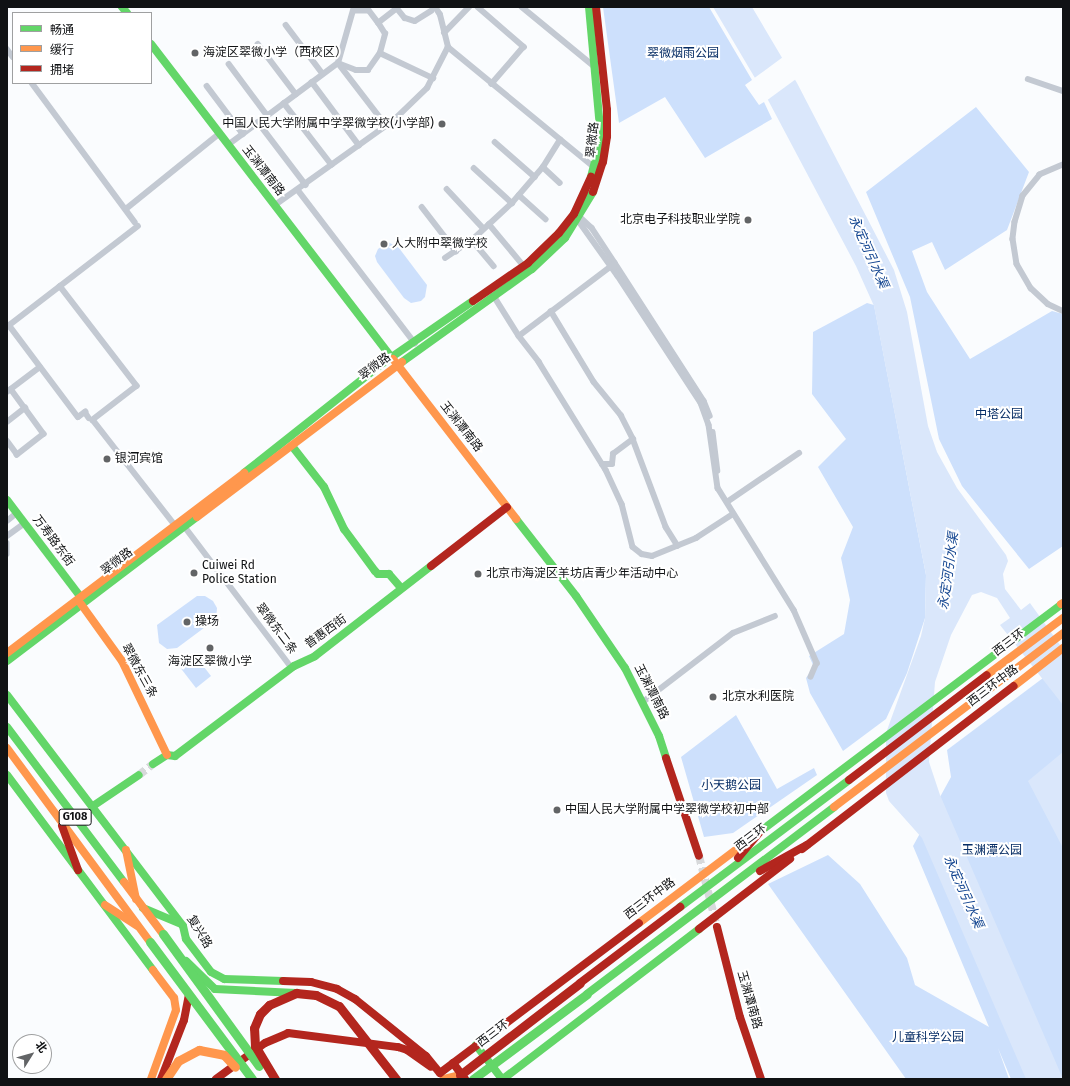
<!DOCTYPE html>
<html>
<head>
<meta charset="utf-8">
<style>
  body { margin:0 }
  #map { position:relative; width:1070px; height:1086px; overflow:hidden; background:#fafcfe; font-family:"Fira Sans","Noto Sans SC",sans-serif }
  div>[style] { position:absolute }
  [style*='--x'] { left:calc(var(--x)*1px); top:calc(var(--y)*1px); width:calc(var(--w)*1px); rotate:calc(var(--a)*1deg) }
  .green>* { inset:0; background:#cde0fc }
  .water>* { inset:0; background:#dae7fb }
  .pier>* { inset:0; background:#fafcfe }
  .secondary-tunnel>* { height:8px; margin-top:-4px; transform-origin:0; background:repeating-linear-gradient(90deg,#d7d9db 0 8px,transparent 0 12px) }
  .street>* { height:5.5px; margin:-2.75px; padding:0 2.75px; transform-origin:2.75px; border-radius:2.75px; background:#c3c9d2 }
  .fast>* { height:8px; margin:-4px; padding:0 4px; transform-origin:4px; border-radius:4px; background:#63d668 }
  .slow>* { height:8px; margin:-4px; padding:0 4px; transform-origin:4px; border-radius:4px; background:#ff974d }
  .jam>* { height:8px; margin:-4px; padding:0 4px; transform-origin:4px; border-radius:4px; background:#b3261e }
  .fast-bridge>* { height:9px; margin:-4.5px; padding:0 4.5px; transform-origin:4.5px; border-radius:4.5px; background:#63d668 }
  .slow-bridge>* { height:9px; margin:-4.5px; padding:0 4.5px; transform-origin:4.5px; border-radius:4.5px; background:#ff974d }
  .jam-bridge>* { height:9px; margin:-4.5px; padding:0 4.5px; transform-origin:4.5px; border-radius:4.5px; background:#b3261e }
  .dots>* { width:11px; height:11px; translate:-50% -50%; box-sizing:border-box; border:2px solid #fff; border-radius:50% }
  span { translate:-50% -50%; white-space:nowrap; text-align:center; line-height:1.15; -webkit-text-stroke:4px #fff; paint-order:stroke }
  .shield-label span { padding:1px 3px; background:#fff; border:1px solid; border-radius:3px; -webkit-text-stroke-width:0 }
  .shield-label { font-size:11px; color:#101214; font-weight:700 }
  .poi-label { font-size:12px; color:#101214 }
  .left { translate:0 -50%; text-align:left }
  .right { translate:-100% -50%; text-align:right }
  .park-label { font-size:12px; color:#062d65 }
  .street-label { font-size:12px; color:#101214 }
  .water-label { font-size:13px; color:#144691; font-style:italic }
  .frame { position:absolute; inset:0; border:8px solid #101214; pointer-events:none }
  .legend { position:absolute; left:12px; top:12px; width:140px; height:72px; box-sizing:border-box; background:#fff; border:1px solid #9fa0a1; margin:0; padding:5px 7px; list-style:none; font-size:12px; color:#101214 }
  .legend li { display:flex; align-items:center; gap:8px; height:20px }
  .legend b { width:20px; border:1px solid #9fa0a1 }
  .north { position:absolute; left:12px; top:1034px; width:40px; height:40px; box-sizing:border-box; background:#fff; border:1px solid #9fa0a1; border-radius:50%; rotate:53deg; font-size:11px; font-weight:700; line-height:16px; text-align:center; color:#101214 }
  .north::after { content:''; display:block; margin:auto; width:14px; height:18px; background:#626466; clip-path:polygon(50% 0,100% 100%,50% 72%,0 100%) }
</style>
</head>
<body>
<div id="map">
  <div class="green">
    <i style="clip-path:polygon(603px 7px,709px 7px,752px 80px,745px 85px,759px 105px,764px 102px,772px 119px,705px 158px,665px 97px,619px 123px)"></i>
    <i style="clip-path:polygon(976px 107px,1029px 172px,1007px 230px,945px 270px,932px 242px,912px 251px,927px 292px,970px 359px,1052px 311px,1063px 314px,1063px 546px,1029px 569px,962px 486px,939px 439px,910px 297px,866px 192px)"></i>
    <i style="clip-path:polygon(388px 242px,399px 248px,427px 285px,425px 297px,421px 301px,411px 303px,404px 298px,377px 262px,375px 256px,378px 249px)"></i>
    <i style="clip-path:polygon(867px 303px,874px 305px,926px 575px,925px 618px,907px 673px,886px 719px,843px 751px,810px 693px,806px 678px,814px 667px,809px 656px,844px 634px,850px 600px,841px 558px,853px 527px,818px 467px,846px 439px,812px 394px,813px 332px)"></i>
    <i style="clip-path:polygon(197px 596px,205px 596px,213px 601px,217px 608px,216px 619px,177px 648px,167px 649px,159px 643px,157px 625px)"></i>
    <i style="clip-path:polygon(194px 654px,211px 676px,196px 688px,179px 666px)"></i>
    <i style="clip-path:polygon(1063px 663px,1063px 1079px,1011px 1079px,998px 1048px,1009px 1079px,906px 1079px,768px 884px,828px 855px,860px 884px,907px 958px,915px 985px,989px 1027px,913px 846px,951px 777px,947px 750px)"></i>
    <i style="clip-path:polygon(736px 715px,777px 789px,814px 768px,817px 775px,733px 833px,704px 837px,681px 757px)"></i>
  </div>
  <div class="water">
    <i style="clip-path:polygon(713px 7px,752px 7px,797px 83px,894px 270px,907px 312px,928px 426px,937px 452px,957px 488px,1006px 555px,1008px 561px,1003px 574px,1005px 589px,1021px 610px,1030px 603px,1063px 649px,1063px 705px,1000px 625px,1010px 618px,997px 598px,981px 592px,972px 595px,951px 635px,935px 682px,929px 762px,940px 795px,1063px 1079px,1026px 1079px,922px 838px,889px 801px,886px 793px,886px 733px,921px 636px,925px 618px,926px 575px,874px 306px,856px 266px,768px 100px)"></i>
    <i style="clip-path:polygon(1063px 752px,1063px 848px,1028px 781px)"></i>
  </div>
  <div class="pier">
    <i style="clip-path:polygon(783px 57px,796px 79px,766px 101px,753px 79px)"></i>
  </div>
  <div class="secondary-tunnel">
    <i style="--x:139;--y:775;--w:18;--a:-38"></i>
    <i style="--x:699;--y:856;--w:73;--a:75.8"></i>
  </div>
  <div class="street">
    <i style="--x:396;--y:7;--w:14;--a:51"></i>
    <i style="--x:405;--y:18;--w:10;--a:17"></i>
    <i style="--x:415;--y:21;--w:19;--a:-32"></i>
    <i style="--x:478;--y:7;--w:61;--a:41"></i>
    <i style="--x:524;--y:47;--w:49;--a:130.9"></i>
    <i style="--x:522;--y:7;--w:94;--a:39.4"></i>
    <i style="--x:378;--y:23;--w:24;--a:-38"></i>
    <i style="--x:286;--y:25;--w:61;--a:52.9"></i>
    <i style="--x:444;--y:33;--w:36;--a:-46"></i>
    <i style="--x:258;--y:44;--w:63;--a:52.8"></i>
    <i style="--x:448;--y:47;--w:189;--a:39.4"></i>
    <i style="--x:7;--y:49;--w:10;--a:53"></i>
    <i style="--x:380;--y:53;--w:59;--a:25.3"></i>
    <i style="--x:338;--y:63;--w:19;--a:21"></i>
    <i style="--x:356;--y:70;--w:12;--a:0"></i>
    <i style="--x:368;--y:70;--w:21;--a:-55"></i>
    <i style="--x:380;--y:53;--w:20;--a:-75"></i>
    <i style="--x:385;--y:34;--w:13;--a:-122"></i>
    <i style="--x:378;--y:23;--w:15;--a:-127"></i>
    <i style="--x:369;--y:11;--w:14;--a:180"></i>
    <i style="--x:229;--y:64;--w:64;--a:53.3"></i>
    <i style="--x:339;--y:64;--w:77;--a:52.4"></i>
    <i style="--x:1028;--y:79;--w:37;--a:19"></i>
    <i style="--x:312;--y:82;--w:79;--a:53.3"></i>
    <i style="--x:32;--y:83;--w:173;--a:53.5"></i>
    <i style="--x:207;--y:86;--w:60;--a:53.1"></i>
    <i style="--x:284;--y:103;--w:78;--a:52.3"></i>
    <i style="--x:258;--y:122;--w:79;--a:52.7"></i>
    <i style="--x:495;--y:142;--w:53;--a:41.2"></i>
    <i style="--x:228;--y:145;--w:137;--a:-36.7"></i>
    <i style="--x:338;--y:63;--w:58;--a:-74.1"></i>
    <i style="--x:1063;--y:165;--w:25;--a:157"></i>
    <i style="--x:1040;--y:175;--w:27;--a:129"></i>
    <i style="--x:1023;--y:196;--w:27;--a:107"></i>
    <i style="--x:1015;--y:222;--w:17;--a:97"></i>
    <i style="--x:1013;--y:239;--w:25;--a:81"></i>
    <i style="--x:1017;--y:264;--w:28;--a:60"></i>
    <i style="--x:1031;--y:288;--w:23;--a:43"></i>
    <i style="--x:1048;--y:304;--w:17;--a:25"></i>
    <i style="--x:543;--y:167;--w:23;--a:43"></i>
    <i style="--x:474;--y:168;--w:52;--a:42.6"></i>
    <i style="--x:447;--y:189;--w:54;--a:47.2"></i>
    <i style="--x:298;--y:190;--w:193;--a:52.6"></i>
    <i style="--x:519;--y:195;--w:36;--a:42"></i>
    <i style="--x:275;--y:205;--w:146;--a:-35.5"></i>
    <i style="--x:394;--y:120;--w:46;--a:-44.1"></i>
    <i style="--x:427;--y:88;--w:46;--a:-62.9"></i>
    <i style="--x:448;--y:47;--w:33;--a:-104"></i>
    <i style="--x:440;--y:15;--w:9;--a:-122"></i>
    <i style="--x:422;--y:207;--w:56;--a:52.3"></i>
    <i style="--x:126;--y:209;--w:119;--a:-38.9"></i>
    <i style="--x:578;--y:215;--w:19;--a:43"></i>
    <i style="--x:592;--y:228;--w:42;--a:56.7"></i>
    <i style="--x:615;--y:263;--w:164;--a:57.2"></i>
    <i style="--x:704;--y:401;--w:16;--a:68"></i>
    <i style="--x:576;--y:217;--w:72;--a:54.6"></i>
    <i style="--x:618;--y:276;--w:152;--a:56.8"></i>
    <i style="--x:701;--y:403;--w:23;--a:70"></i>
    <i style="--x:709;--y:425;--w:64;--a:81.9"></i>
    <i style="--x:718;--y:488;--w:144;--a:58.1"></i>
    <i style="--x:794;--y:610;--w:58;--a:66.5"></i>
    <i style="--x:817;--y:663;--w:15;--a:113"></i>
    <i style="--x:489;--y:224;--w:55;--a:50.2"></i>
    <i style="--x:472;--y:240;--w:34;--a:50"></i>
    <i style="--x:445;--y:258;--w:32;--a:-34"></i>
    <i style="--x:472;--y:240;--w:54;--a:-42.8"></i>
    <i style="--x:512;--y:203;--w:48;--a:-49.3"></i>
    <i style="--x:543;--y:167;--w:32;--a:-58"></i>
    <i style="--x:60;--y:286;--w:126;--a:52.4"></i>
    <i style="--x:137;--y:386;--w:56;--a:142.3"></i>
    <i style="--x:93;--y:420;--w:133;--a:52"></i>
    <i style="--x:494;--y:296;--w:47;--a:58"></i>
    <i style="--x:519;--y:336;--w:33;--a:52"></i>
    <i style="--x:539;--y:362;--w:127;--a:58.2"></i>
    <i style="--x:606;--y:470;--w:38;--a:65"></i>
    <i style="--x:622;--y:504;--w:44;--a:75.7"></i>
    <i style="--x:633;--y:547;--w:11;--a:38"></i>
    <i style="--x:642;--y:554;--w:10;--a:11"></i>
    <i style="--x:652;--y:556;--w:48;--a:-22.2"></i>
    <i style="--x:696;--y:538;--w:44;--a:-33"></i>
    <i style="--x:551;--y:311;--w:83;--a:58.8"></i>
    <i style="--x:594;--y:382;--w:43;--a:50.7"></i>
    <i style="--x:621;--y:415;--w:27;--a:63"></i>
    <i style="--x:633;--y:439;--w:94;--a:69.4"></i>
    <i style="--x:666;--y:527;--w:22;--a:58"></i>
    <i style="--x:9;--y:325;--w:115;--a:53.1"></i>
    <i style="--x:78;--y:417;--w:9;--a:-36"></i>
    <i style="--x:85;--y:412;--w:7;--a:56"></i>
    <i style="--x:7;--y:327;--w:165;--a:-37.6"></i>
    <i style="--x:519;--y:336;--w:118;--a:-37.1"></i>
    <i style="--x:11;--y:389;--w:24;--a:54"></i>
    <i style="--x:7;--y:392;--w:41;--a:-37.1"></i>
    <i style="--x:7;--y:422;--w:23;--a:-38"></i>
    <i style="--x:25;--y:408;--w:32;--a:54"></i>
    <i style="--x:44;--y:434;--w:34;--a:142"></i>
    <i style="--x:17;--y:455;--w:17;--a:-126"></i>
    <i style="--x:713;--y:432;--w:39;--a:83"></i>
    <i style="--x:602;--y:464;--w:10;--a:0"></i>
    <i style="--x:612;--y:464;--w:10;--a:-84"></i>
    <i style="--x:613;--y:454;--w:25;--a:-37"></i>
    <i style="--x:727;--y:502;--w:87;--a:-34.2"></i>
    <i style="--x:7;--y:521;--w:13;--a:-39"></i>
    <i style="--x:185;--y:527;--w:177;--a:52.8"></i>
    <i style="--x:7;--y:536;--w:22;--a:-36"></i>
    <i style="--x:7;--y:543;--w:11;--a:90"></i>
    <i style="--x:643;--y:702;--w:113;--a:-37.5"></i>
    <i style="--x:733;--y:633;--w:45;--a:-22"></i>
  </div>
  <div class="fast">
    <i style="--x:122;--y:7;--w:8;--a:50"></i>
    <i style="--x:589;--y:7;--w:132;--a:84.8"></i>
    <i style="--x:601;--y:138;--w:40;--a:104.4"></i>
    <i style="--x:151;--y:44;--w:397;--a:52.5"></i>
    <i style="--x:402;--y:362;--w:160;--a:-35.6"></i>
    <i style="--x:532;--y:269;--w:45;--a:-43.2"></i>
    <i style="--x:565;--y:238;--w:54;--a:-58.7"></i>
    <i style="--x:292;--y:446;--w:52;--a:52"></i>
    <i style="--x:324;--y:487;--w:47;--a:64.5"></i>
    <i style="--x:344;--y:529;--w:52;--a:53.6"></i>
    <i style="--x:375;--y:571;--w:4;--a:45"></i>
    <i style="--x:378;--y:574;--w:11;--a:0"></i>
    <i style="--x:389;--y:574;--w:18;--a:49"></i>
    <i style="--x:244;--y:473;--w:177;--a:-38.4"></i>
    <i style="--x:383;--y:363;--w:109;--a:-34.6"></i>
    <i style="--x:7;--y:500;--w:121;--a:52.8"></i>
    <i style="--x:516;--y:519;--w:98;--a:52.1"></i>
    <i style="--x:576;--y:596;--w:87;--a:55.8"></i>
    <i style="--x:625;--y:668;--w:76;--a:63.4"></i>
    <i style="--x:659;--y:736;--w:23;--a:72"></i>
    <i style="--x:7;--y:661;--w:238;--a:-37.2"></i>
    <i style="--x:7;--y:695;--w:290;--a:52.7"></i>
    <i style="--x:183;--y:926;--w:13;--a:77"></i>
    <i style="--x:186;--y:939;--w:41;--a:52.9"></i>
    <i style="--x:211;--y:972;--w:15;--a:28"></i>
    <i style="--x:224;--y:979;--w:59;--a:1.9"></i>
    <i style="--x:7;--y:727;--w:194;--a:53"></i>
    <i style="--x:153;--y:764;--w:17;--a:-33"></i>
    <i style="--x:167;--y:755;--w:8;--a:7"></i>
    <i style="--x:175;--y:756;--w:149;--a:-37.1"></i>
    <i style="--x:294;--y:666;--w:23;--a:-25"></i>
    <i style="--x:315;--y:656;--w:147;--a:-37.8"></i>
    <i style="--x:7;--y:775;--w:244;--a:53.2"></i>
    <i style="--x:93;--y:806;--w:55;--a:-34"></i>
    <i style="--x:762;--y:830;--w:377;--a:-37"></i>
    <i style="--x:680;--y:907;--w:211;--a:-36.9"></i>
    <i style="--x:143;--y:908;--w:41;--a:22.8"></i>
    <i style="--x:186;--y:961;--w:40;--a:44"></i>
    <i style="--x:215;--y:989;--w:81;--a:2.8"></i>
    <i style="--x:587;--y:994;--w:310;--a:-37.1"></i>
    <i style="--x:476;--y:1045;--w:43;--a:52.6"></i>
    <i style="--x:503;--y:1079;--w:247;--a:-37.4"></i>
  </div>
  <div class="slow">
    <i style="--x:393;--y:359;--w:202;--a:52.4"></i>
    <i style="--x:197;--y:517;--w:257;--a:-37.1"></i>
    <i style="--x:81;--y:604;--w:70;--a:54.3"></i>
    <i style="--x:122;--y:661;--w:104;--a:64.4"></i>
    <i style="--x:1061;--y:604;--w:2;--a:-27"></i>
    <i style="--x:7;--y:653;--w:298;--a:-37.2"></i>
    <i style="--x:987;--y:675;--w:95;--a:-36.9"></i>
    <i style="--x:1014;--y:686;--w:62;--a:-37.8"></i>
    <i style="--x:7;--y:748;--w:241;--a:53.6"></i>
    <i style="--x:834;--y:807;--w:288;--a:-37.2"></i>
    <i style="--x:126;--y:850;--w:50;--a:78.5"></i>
    <i style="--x:124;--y:882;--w:65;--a:53.1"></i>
    <i style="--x:105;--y:905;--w:38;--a:33"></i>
    <i style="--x:639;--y:923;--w:154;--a:-37.1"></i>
    <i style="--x:151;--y:1079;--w:73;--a:-70.1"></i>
    <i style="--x:176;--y:1010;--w:12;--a:-99"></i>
    <i style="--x:174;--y:998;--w:35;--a:-127"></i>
    <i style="--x:444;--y:1079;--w:16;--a:-14"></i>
  </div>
  <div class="jam">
    <i style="--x:593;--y:192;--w:32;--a:-72"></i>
    <i style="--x:603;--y:162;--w:26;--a:-81"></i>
    <i style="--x:607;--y:136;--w:26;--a:-90"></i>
    <i style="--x:607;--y:110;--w:104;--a:-96.1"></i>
    <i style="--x:473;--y:301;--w:67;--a:-34.6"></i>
    <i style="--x:528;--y:263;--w:43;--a:-44.1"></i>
    <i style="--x:559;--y:233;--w:24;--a:-52"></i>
    <i style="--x:574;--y:214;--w:41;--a:-65.3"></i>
    <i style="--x:431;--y:566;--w:96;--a:-37.8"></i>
    <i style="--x:666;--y:758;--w:103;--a:71.4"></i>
    <i style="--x:849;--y:780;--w:173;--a:-37.3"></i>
    <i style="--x:62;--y:826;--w:47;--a:70"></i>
    <i style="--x:802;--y:849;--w:267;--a:-37.6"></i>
    <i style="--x:738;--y:858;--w:38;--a:-50"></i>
    <i style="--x:760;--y:871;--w:54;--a:-29"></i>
    <i style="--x:717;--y:927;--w:93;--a:75.7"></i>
    <i style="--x:740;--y:1017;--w:65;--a:71.3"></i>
    <i style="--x:699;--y:929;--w:115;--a:-37.6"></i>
    <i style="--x:283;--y:981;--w:28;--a:2"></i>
    <i style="--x:311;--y:982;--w:27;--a:15"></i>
    <i style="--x:337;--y:989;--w:21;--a:29"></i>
    <i style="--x:355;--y:999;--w:91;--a:38.8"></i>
    <i style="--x:426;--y:1056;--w:22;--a:51"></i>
    <i style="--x:580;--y:983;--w:126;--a:-37.2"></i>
    <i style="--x:453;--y:1063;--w:20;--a:53"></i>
    <i style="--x:440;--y:1073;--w:249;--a:-37"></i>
    <i style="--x:161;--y:1079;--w:63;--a:-68.7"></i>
    <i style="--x:184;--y:1020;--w:25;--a:-79"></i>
    <i style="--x:216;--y:1079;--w:61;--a:-36.3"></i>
    <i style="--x:265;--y:1043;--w:25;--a:-23"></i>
    <i style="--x:288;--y:1033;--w:111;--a:7.3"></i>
    <i style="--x:398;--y:1047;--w:9;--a:18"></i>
    <i style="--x:407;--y:1050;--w:29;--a:35"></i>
  </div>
  <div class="fast-bridge">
    <i style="--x:163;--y:934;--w:163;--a:54"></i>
    <i style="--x:150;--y:942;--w:171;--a:53.3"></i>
    <i style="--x:473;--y:1079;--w:142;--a:-36.7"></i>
  </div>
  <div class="slow-bridge">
    <i style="--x:166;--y:1079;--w:22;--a:-56"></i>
    <i style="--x:178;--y:1061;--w:24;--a:-28"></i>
    <i style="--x:199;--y:1050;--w:25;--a:11"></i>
    <i style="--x:224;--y:1055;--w:16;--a:47"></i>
  </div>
  <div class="jam-bridge">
    <i style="--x:460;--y:1075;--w:151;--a:-37.5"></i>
    <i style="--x:275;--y:1079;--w:39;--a:-121"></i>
    <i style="--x:255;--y:1046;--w:18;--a:-93"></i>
    <i style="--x:254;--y:1028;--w:15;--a:-67"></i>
    <i style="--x:260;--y:1014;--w:13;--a:-45"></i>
    <i style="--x:269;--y:1005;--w:30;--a:-24"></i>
    <i style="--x:296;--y:993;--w:20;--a:6"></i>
    <i style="--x:316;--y:995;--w:25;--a:26"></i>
    <i style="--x:339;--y:1006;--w:93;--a:52"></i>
  </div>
  <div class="dots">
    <i style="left:195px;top:53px;background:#626466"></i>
    <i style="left:442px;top:124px;background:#626466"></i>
    <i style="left:748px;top:220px;background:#626466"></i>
    <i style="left:384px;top:244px;background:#626466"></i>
    <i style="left:107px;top:459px;background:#626466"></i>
    <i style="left:194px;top:573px;background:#626466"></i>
    <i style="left:478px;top:574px;background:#626466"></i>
    <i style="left:187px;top:622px;background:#626466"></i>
    <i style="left:210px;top:648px;background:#626466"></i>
    <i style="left:713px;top:697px;background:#626466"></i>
    <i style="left:557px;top:810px;background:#626466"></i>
  </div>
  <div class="shield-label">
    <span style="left:75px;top:817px">G108</span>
  </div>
  <div class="poi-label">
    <span class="left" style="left:203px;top:53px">海淀区翠微小学（西校区）</span>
    <span class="right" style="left:434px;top:124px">中国人民大学附属中学翠微学校(小学部)</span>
    <span class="right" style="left:740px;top:220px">北京电子科技职业学院</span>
    <span class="left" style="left:392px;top:244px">人大附中翠微学校</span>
    <span class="left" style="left:115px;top:459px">银河宾馆</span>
    <span class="left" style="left:202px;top:573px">Cuiwei Rd<br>Police Station</span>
    <span class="left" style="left:486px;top:574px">北京市海淀区羊坊店青少年活动中心</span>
    <span class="left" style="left:195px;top:622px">操场</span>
    <span style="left:210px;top:662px">海淀区翠微小学</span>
    <span class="left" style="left:722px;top:697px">北京水利医院</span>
    <span class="left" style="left:565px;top:810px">中国人民大学附属中学翠微学校初中部</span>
  </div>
  <div class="park-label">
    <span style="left:683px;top:54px">翠微烟雨公园</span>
    <span style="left:999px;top:415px">中塔公园</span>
    <span style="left:731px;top:786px">小天鹅公园</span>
    <span style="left:992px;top:851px">玉渊潭公园</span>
    <span style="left:928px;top:1038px">儿童科学公园</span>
  </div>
  <div class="street-label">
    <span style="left:593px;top:140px;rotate:-84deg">翠微路</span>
    <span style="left:263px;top:171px;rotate:52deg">玉渊潭南路</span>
    <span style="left:375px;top:367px;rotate:-37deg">翠微路</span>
    <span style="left:461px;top:427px;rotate:52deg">玉渊潭南路</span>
    <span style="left:53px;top:541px;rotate:53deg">万寿路东街</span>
    <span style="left:117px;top:562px;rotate:-37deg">翠微路</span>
    <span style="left:276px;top:629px;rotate:53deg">翠微东二条</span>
    <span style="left:326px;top:632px;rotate:-36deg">普惠西街</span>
    <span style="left:1009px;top:643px;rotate:-37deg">西三环</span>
    <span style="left:139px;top:671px;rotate:61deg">翠微东三条</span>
    <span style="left:993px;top:686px;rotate:-37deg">西三环中路</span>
    <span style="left:651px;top:692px;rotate:63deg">玉渊潭南路</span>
    <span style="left:751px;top:838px;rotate:-37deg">西三环</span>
    <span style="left:650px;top:899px;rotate:-37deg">西三环中路</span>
    <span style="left:199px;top:932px;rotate:59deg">复兴路</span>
    <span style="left:749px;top:1000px;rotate:74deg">玉渊潭南路</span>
    <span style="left:493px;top:1034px;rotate:-37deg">西三环</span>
  </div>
  <div class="water-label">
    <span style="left:868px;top:252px;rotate:66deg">永定河引水渠</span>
    <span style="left:949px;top:571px;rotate:-82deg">永定河引水渠</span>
    <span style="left:963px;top:892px;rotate:66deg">永定河引水渠</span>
  </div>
  <div class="frame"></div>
  <ul class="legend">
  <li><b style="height:5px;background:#63d668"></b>畅通</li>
  <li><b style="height:5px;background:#ff974d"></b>缓行</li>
  <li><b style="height:5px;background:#b3261e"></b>拥堵</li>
  </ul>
  <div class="north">北</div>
</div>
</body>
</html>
